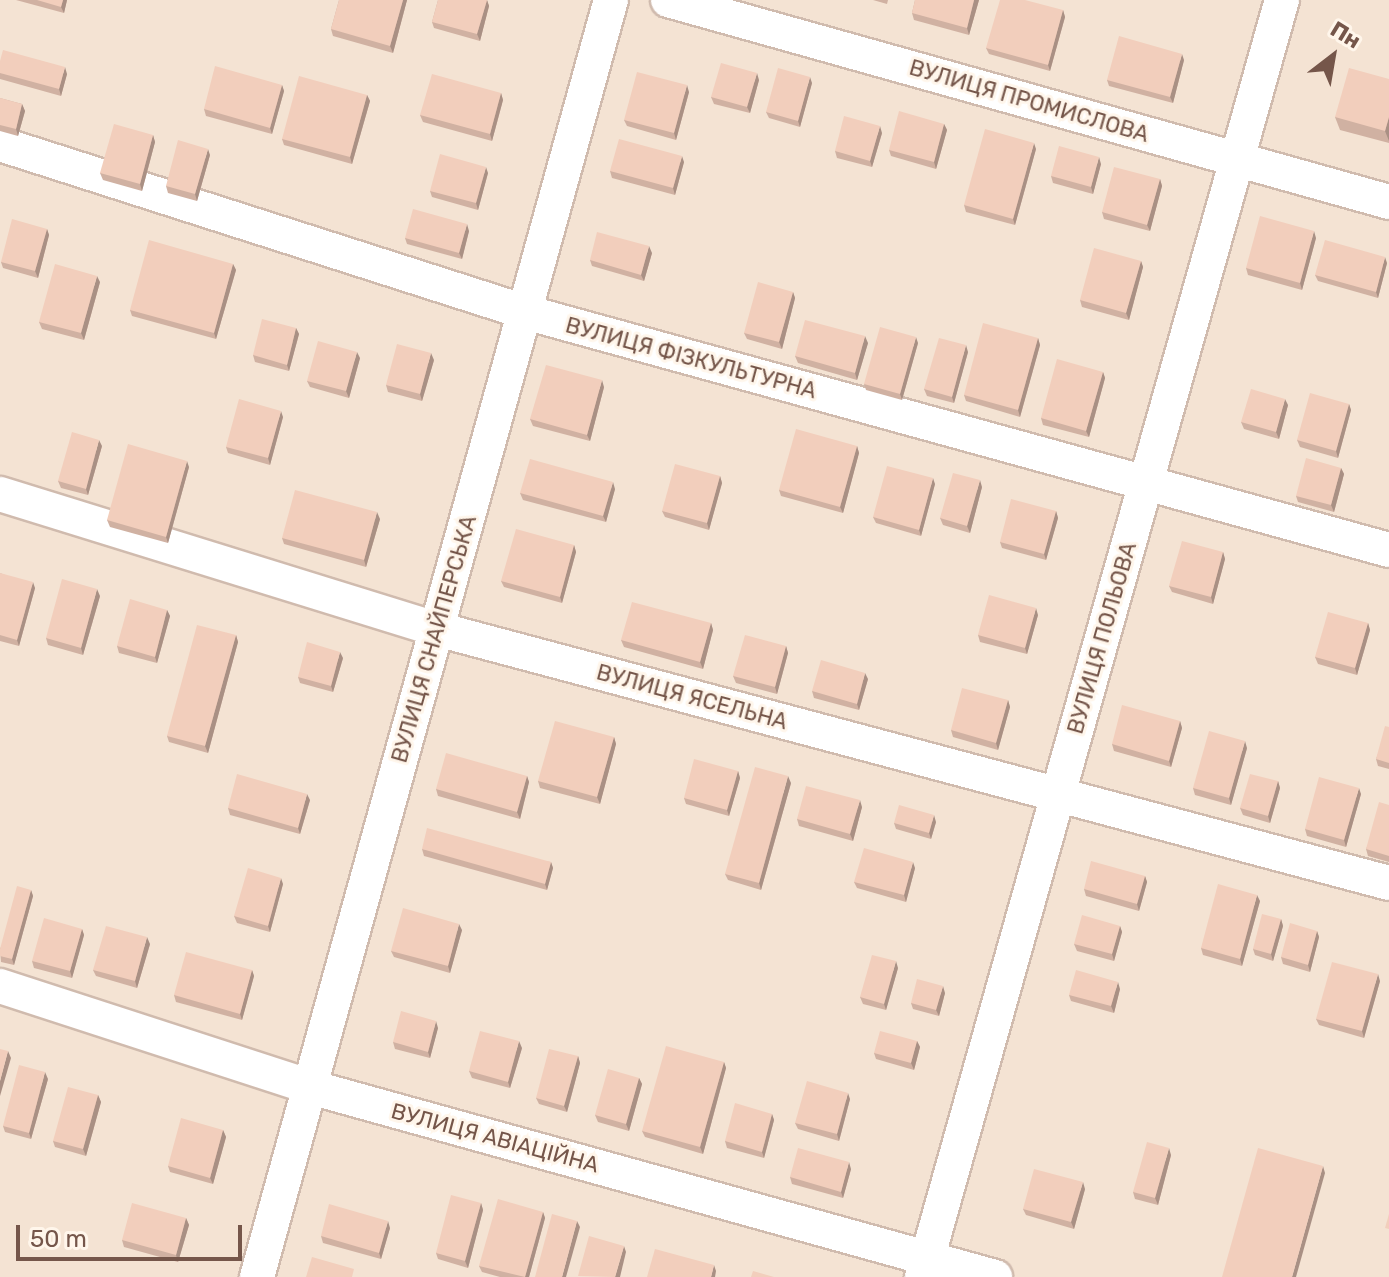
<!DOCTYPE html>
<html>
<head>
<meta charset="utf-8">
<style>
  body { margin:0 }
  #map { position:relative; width:1389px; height:1277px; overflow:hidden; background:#fcf2e5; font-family:Rubik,sans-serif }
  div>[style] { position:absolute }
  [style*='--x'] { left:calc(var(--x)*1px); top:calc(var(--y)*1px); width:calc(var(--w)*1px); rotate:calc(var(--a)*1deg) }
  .residential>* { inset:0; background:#f4e3d3 }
  .roads { filter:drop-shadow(2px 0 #d0bbae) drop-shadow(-2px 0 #d0bbae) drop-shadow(0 2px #d0bbae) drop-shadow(0 -2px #d0bbae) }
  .minor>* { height:34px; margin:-17px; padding:0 17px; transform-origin:17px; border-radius:17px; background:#fff }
  .wall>* { inset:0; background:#d0b1a2 }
  .shaded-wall>* { inset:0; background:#a99084 }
  .building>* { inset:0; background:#f2cebc }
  span { translate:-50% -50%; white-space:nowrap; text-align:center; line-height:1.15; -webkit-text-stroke:6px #fff6eb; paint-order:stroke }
  .street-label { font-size:22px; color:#75564a }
  .north { position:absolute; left:1293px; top:16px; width:80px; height:80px; -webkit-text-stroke:6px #fff6eb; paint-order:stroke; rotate:31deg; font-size:22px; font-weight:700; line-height:32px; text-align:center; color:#75564a }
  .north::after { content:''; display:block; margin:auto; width:28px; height:36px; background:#75564a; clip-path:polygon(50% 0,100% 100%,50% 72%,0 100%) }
  .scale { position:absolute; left:16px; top:1225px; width:226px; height:36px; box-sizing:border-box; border:4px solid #75564a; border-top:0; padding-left:10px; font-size:24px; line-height:28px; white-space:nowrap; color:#75564a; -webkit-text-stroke:6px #fff6eb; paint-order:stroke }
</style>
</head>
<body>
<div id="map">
  <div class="residential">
    <i style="clip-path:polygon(0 0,1389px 0,1389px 1277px,0 1277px)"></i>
  </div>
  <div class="roads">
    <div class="minor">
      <i style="--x:668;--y:0;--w:749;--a:15.65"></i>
      <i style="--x:0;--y:144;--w:551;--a:17.74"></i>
      <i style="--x:525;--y:312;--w:896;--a:15.4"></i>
      <i style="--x:0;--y:494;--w:457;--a:17.2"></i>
      <i style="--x:437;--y:629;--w:985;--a:14.94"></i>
      <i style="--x:0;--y:986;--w:326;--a:18"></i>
      <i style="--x:310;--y:1087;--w:711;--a:15.5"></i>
      <i style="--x:257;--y:1277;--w:1325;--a:-74.51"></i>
      <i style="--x:922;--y:1277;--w:1327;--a:-74.26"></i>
    </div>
  </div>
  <div class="wall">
    <i style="clip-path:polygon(16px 0,67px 0,64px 13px)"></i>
    <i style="clip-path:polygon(339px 0,407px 0,393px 53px,333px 36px,331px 29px)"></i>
    <i style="clip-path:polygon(438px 0,487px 0,489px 6px,480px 41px,434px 28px,432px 22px)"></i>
    <i style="clip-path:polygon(873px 0,888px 0,887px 4px)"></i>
    <i style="clip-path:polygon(915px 0,979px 0,969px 35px,914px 20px,912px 13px)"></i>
    <i style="clip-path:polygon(1063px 10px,1065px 17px,1050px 71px,989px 54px,986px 48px)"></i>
    <i style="clip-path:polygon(1184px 60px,1173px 103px,1109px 86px,1107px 80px)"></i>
    <i style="clip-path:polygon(0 61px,67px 74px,61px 96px,0 79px)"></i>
    <i style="clip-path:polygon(1389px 79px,1389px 143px,1340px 130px,1335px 117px)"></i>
    <i style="clip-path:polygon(759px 80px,750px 113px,714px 104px,711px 97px)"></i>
    <i style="clip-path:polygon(812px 83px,800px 127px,769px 118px,766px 112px)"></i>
    <i style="clip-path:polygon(282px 85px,284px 91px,272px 134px,206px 116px,204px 109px)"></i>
    <i style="clip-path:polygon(689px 92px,676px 140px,627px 126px,624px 120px)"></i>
    <i style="clip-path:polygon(501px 93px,503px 100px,492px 141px,423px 122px,420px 115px)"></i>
    <i style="clip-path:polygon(367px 95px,370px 101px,352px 164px,284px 145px,282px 139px)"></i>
    <i style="clip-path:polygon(0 98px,22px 104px,25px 111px,18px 136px,0 131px)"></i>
    <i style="clip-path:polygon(944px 124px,947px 130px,936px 169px,891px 156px,889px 150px)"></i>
    <i style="clip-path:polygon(882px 133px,872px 167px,837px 158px,835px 151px)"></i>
    <i style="clip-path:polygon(153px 135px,155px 142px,142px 191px,103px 180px,100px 173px)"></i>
    <i style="clip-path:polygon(1036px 149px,1015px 225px,966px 212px,964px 205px)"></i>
    <i style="clip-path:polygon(210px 155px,197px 201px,168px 193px,166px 186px)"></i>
    <i style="clip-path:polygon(684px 162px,675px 195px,612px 178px,610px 171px)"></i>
    <i style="clip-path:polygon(1101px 164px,1093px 194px,1053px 183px,1051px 176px)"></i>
    <i style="clip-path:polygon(488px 173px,478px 210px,432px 197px,430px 191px)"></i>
    <i style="clip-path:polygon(1160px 179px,1162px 186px,1150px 231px,1104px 219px,1102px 212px)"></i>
    <i style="clip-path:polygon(47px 229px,49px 235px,38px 278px,3px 268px,1px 262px)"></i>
    <i style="clip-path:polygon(469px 231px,462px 259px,407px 244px,405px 238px)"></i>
    <i style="clip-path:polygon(1316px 238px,1302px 290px,1248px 275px,1246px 268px)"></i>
    <i style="clip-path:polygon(652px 253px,644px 281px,592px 266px,590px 260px)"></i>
    <i style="clip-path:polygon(1141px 261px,1143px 267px,1129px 320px,1082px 307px,1080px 300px)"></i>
    <i style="clip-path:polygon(1387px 263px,1378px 298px,1318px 281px,1315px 275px)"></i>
    <i style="clip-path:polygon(233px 264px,236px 270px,216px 339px,132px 316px,130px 310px)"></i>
    <i style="clip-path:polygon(100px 282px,84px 340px,42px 329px,39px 322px)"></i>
    <i style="clip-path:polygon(793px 292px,795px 298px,782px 349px,747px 339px,744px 333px)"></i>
    <i style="clip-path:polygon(296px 328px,299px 334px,289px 371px,255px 362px,253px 355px)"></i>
    <i style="clip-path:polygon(1038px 338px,1040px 345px,1020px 417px,966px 401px,964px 395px)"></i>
    <i style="clip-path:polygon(868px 343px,857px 380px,798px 363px,795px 356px)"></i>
    <i style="clip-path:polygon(918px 343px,902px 400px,866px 390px,864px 384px)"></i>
    <i style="clip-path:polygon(968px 352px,954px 403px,927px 396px,924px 389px)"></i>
    <i style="clip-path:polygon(360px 358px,349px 398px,310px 387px,307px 381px)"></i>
    <i style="clip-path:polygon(434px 360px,422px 401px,388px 392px,386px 385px)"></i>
    <i style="clip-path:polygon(1103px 372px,1105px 378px,1089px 437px,1043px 425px,1041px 418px)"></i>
    <i style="clip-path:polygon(604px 387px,590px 441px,533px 426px,530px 419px)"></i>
    <i style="clip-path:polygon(1349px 404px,1351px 410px,1338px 458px,1300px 447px,1297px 440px)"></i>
    <i style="clip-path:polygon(1288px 405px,1279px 439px,1244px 429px,1241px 422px)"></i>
    <i style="clip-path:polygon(283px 417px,270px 465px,228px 453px,226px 447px)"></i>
    <i style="clip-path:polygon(102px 446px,88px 495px,61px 488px,58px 481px)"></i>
    <i style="clip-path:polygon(857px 446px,859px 453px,843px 513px,781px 496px,779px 490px)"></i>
    <i style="clip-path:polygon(189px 467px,168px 543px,110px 527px,107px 520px)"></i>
    <i style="clip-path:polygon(1341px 468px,1344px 474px,1334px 512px,1298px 502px,1296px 496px)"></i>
    <i style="clip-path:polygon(720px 476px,722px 483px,709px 530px,665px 517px,662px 511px)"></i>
    <i style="clip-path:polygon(935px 484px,921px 536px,876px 523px,873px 517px)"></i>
    <i style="clip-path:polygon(982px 487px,970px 533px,943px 525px,940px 518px)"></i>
    <i style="clip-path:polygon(615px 489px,606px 522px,523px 500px,520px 493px)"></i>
    <i style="clip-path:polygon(1056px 511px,1058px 518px,1046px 560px,1002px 548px,1000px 542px)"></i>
    <i style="clip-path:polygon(380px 519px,366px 567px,284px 544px,282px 538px)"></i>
    <i style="clip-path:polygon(574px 545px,576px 552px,562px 603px,504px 587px,501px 581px)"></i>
    <i style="clip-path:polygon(1223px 552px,1225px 559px,1213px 604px,1172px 592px,1169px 586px)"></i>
    <i style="clip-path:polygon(0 573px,35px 588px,19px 646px,0 641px)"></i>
    <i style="clip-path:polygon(100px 596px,83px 655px,48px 645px,46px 638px)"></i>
    <i style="clip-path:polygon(167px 610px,170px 616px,157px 663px,119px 653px,117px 646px)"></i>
    <i style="clip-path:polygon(1038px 615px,1027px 654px,980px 642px,978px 635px)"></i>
    <i style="clip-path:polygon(711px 623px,713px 630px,703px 669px,624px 647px,621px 640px)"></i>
    <i style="clip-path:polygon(1368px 623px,1370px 630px,1357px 675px,1318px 664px,1315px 657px)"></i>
    <i style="clip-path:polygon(236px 635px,238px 642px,208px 753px,169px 742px,167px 736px)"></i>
    <i style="clip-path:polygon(786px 646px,788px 653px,777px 694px,736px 683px,733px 676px)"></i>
    <i style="clip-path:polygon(343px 658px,333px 692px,300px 683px,298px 677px)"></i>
    <i style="clip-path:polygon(868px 679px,859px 710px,814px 698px,812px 691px)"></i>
    <i style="clip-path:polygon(1008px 700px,1010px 707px,998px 750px,953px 737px,951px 730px)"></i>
    <i style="clip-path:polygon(1180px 721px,1182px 728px,1171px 767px,1114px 751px,1112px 744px)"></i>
    <i style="clip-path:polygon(1389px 727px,1389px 769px,1378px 766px,1376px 759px)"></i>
    <i style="clip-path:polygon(614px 737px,616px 744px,600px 804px,540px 788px,538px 781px)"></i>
    <i style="clip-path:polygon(1247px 748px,1231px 805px,1195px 795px,1193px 788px)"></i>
    <i style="clip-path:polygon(738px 771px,740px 778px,729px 816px,686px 804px,684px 798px)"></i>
    <i style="clip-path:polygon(527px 776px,529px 782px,520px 819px,438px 796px,436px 789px)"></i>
    <i style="clip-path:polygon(1278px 781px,1280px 788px,1270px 823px,1243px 815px,1240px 808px)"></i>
    <i style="clip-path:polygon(791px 783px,761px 890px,728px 880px,725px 874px)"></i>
    <i style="clip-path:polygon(1361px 794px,1346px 847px,1307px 836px,1305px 829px)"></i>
    <i style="clip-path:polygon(310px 800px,300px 834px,230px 815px,228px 808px)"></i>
    <i style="clip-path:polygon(1389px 805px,1389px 862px,1368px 856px,1366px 849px)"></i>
    <i style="clip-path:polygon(862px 807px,853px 841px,799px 826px,797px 819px)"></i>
    <i style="clip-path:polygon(936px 822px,931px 839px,896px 829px,894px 823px)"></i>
    <i style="clip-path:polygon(422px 849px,551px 862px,553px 868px,547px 890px,424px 856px)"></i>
    <i style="clip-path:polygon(915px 868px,906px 902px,857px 888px,854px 882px)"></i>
    <i style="clip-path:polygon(1145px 876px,1147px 882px,1139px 911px,1086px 896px,1084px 889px)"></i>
    <i style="clip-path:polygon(283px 884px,270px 932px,237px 923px,234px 916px)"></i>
    <i style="clip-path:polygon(31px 890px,33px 896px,14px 965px,1px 962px,0 949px)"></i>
    <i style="clip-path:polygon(1260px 901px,1242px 966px,1203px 955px,1201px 948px)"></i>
    <i style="clip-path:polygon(1281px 919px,1283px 926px,1273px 961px,1255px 955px,1253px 949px)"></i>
    <i style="clip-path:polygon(1120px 926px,1122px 932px,1114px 961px,1077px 951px,1074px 944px)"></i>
    <i style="clip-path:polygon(82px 929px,84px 935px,72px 978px,34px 968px,32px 961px)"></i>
    <i style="clip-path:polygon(462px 930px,450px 973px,394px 957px,391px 951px)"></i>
    <i style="clip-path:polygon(1317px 931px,1319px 937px,1310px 972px,1283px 964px,1281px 957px)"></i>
    <i style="clip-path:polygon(150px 944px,137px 988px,96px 976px,93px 970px)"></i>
    <i style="clip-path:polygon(898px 968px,886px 1010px,863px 1004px,860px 997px)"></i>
    <i style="clip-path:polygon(252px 970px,254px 976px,242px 1020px,176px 1002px,174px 995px)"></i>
    <i style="clip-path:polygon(1380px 981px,1364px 1038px,1319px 1025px,1316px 1019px)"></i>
    <i style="clip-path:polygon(1120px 989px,1114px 1013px,1071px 1001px,1069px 995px)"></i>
    <i style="clip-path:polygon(945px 993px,939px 1016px,913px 1009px,911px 1003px)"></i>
    <i style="clip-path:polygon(438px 1028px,430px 1058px,395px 1049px,393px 1042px)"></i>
    <i style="clip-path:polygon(917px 1041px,920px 1047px,914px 1070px,876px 1059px,874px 1053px)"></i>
    <i style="clip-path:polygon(522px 1048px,510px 1088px,472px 1078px,469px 1071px)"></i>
    <i style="clip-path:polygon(578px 1056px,580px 1063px,567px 1112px,539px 1104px,536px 1098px)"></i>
    <i style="clip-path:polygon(724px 1062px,726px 1068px,703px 1154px,645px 1137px,642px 1131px)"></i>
    <i style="clip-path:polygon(639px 1078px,642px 1084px,629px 1131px,598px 1122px,595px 1115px)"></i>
    <i style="clip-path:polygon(48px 1079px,31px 1139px,5px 1132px,3px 1126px)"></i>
    <i style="clip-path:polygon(98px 1095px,101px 1102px,86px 1156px,55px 1147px,53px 1141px)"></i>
    <i style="clip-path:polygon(850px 1099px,839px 1141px,798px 1129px,795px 1123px)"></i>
    <i style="clip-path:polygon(772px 1114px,774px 1120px,764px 1158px,727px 1148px,725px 1141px)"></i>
    <i style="clip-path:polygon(223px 1130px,226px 1137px,213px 1184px,170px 1172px,168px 1166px)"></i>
    <i style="clip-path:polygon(1171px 1155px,1158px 1205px,1135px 1199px,1133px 1192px)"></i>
    <i style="clip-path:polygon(851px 1169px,843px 1198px,792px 1184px,790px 1177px)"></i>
    <i style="clip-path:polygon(1085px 1189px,1074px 1229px,1026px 1215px,1023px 1209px)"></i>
    <i style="clip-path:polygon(481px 1203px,483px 1210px,468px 1268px,438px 1259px,436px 1253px)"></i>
    <i style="clip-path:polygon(543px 1212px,545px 1218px,529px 1277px,500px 1277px,482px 1272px,479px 1266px)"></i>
    <i style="clip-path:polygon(186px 1218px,189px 1225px,178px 1262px,124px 1247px,122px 1240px)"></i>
    <i style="clip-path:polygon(390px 1228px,381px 1259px,323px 1243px,321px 1236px)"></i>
  </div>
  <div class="shaded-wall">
    <i style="clip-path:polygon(63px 0,67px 0,64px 13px,61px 7px)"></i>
    <i style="clip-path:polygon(403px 0,407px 0,393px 53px,390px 46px)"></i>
    <i style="clip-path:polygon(487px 0,489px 6px,480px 41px,477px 34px)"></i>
    <i style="clip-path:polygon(974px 0,979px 0,969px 35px,967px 28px)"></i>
    <i style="clip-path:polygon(1063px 10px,1065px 17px,1050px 71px,1048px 65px)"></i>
    <i style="clip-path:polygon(1182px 54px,1184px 60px,1173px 103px,1170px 97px)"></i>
    <i style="clip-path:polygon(65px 67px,67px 74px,61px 96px,59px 89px)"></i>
    <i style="clip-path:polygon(757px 73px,759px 80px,750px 113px,747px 107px)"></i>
    <i style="clip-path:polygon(810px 77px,812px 83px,800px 127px,798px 121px)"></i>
    <i style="clip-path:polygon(282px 85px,284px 91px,272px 134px,270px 128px)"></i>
    <i style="clip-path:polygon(687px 85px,689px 92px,676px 140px,674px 133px)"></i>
    <i style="clip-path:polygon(501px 93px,503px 100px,492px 141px,490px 134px)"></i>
    <i style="clip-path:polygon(367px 95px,370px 101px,352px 164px,350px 157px)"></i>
    <i style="clip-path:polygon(22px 104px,25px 111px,18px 136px,16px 129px)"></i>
    <i style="clip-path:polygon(1389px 117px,1389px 141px,1385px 131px)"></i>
    <i style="clip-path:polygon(944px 124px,947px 130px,936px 169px,934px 162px)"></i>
    <i style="clip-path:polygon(880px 126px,882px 133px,872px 167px,870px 161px)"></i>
    <i style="clip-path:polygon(153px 135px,155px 142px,142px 191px,140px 184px)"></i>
    <i style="clip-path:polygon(1034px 143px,1036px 149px,1015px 225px,1013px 219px)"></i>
    <i style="clip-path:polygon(208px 149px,210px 155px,197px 201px,195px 194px)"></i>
    <i style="clip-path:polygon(682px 156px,684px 162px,675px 195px,673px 188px)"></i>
    <i style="clip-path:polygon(1099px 157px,1101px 164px,1093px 194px,1091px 187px)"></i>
    <i style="clip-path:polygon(486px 167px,488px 173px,478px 210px,476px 203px)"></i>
    <i style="clip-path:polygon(1160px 179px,1162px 186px,1150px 231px,1147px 225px)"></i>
    <i style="clip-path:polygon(467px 224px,469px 231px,462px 259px,459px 253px)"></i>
    <i style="clip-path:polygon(47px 229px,49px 235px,38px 278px,35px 271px)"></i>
    <i style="clip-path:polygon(1314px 231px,1316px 238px,1302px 290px,1300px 283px)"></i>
    <i style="clip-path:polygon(649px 246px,652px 253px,644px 281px,641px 275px)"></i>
    <i style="clip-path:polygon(1385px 257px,1387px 263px,1378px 298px,1376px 292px)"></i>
    <i style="clip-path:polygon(1141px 261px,1143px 267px,1129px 320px,1126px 313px)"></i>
    <i style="clip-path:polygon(233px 264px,236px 270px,216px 339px,214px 333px)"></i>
    <i style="clip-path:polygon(97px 276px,100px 282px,84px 340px,81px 333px)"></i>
    <i style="clip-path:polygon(793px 292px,795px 298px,782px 349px,779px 342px)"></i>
    <i style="clip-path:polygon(296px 328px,299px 334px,289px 371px,287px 365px)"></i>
    <i style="clip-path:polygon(865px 336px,868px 343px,857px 380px,855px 373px)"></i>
    <i style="clip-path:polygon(916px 337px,918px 343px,902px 400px,900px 394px)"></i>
    <i style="clip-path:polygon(1038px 338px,1040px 345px,1020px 417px,1018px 410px)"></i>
    <i style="clip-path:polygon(966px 345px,968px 352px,954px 403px,952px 397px)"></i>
    <i style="clip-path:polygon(357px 352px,360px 358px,349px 398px,346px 391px)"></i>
    <i style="clip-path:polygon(431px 353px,434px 360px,422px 401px,420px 394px)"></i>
    <i style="clip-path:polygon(1103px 372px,1105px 378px,1089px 437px,1086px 431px)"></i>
    <i style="clip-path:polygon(602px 380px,604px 387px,590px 441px,587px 435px)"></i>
    <i style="clip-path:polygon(1285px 399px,1288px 405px,1279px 439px,1276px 432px)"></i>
    <i style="clip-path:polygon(1349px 404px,1351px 410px,1338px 458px,1336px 451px)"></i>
    <i style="clip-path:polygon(281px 411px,283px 417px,270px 465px,268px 458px)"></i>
    <i style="clip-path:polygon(99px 440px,102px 446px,88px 495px,86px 489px)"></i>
    <i style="clip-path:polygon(857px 446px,859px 453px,843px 513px,840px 507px)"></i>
    <i style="clip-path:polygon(187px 461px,189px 467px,168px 543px,166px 537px)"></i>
    <i style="clip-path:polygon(1341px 468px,1344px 474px,1334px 512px,1331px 505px)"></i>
    <i style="clip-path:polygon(720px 476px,722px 483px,709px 530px,707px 523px)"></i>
    <i style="clip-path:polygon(933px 478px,935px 484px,921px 536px,919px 530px)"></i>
    <i style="clip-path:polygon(980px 480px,982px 487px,970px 533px,967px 526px)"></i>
    <i style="clip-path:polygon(613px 482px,615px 489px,606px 522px,603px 516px)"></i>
    <i style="clip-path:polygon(1056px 511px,1058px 518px,1046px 560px,1044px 554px)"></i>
    <i style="clip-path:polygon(377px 512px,380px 519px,366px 567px,364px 560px)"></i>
    <i style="clip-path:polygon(574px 545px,576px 552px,562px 603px,560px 597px)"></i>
    <i style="clip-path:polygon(1223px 552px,1225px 559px,1213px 604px,1211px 597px)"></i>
    <i style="clip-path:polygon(33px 582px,35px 588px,19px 646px,17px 640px)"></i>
    <i style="clip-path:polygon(97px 589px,100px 596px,83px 655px,81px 648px)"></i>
    <i style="clip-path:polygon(1036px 608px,1038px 615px,1027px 654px,1025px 648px)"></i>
    <i style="clip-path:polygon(167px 610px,170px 616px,157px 663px,155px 657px)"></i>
    <i style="clip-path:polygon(711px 623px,713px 630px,703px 669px,700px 662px)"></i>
    <i style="clip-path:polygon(1368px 623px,1370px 630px,1357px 675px,1355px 668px)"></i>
    <i style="clip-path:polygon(236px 635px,238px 642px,208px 753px,205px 746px)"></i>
    <i style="clip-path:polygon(786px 646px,788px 653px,777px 694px,775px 687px)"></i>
    <i style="clip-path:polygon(340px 652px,343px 658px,333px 692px,331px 686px)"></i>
    <i style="clip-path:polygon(865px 673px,868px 679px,859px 710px,857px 704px)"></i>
    <i style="clip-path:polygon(1008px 700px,1010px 707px,998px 750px,996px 743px)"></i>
    <i style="clip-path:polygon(1180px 721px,1182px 728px,1171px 767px,1169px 761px)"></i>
    <i style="clip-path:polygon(614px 737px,616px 744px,600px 804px,597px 797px)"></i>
    <i style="clip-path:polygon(1245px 741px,1247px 748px,1231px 805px,1229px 798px)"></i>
    <i style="clip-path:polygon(738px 771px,740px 778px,729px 816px,727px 810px)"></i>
    <i style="clip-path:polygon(527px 776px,529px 782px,520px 819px,517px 812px)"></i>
    <i style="clip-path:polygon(788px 776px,791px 783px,761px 890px,759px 883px)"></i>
    <i style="clip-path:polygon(1278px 781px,1280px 788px,1270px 823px,1268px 816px)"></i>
    <i style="clip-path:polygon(1359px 788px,1361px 794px,1346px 847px,1344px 840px)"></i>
    <i style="clip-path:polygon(307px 794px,310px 800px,300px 834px,298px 828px)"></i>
    <i style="clip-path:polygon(860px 800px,862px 807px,853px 841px,850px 834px)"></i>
    <i style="clip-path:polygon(934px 815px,936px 822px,931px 839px,929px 833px)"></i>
    <i style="clip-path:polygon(551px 862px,553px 868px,547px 890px,545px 884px)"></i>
    <i style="clip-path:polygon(913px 862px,915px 868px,906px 902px,904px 895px)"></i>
    <i style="clip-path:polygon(1145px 876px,1147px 882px,1139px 911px,1137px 904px)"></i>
    <i style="clip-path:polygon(281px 878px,283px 884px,270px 932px,268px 926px)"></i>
    <i style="clip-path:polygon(31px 890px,33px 896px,14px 965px,12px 959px)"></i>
    <i style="clip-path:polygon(1257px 895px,1260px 901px,1242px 966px,1240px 959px)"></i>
    <i style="clip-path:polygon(1281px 919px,1283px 926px,1273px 961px,1271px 954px)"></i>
    <i style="clip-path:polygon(459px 924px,462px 930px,450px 973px,448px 966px)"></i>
    <i style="clip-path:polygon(1120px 926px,1122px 932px,1114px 961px,1112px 954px)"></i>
    <i style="clip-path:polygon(82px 929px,84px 935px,72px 978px,70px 971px)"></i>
    <i style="clip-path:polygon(1317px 931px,1319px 937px,1310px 972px,1308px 965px)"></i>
    <i style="clip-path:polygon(147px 937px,150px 944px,137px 988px,135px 981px)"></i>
    <i style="clip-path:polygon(896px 961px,898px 968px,886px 1010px,884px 1004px)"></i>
    <i style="clip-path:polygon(252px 970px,254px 976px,242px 1020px,240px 1014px)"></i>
    <i style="clip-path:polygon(1378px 974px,1380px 981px,1364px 1038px,1362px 1031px)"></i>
    <i style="clip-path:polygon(1118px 982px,1120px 989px,1114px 1013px,1111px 1006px)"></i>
    <i style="clip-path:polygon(943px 986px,945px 993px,939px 1016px,936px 1010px)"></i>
    <i style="clip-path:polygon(436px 1021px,438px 1028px,430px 1058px,428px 1052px)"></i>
    <i style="clip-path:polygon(519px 1041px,522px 1048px,510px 1088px,508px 1082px)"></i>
    <i style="clip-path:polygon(917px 1041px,920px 1047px,914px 1070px,911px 1063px)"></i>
    <i style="clip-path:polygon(8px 1051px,11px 1058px,0 1096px,0 1081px)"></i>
    <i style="clip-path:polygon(578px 1056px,580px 1063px,567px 1112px,564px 1106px)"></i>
    <i style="clip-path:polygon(724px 1062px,726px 1068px,703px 1154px,700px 1147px)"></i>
    <i style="clip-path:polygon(45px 1072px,48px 1079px,31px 1139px,29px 1133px)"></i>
    <i style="clip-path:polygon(639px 1078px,642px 1084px,629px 1131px,626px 1124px)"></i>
    <i style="clip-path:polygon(848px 1093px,850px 1099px,839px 1141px,837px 1134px)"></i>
    <i style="clip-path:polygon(98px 1095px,101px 1102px,86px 1156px,83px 1149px)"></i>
    <i style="clip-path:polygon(772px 1114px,774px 1120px,764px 1158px,762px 1152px)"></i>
    <i style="clip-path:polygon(223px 1130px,226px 1137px,213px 1184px,210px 1178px)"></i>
    <i style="clip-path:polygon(1169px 1148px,1171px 1155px,1158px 1205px,1155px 1198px)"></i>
    <i style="clip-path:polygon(849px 1162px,851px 1169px,843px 1198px,841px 1192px)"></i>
    <i style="clip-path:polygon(1323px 1166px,1325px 1173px,1296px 1277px,1292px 1277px)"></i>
    <i style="clip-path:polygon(1083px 1182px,1085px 1189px,1074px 1229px,1071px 1222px)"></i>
    <i style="clip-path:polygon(481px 1203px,483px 1210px,468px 1268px,465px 1261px)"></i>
    <i style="clip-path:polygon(543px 1212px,545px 1218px,529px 1277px,525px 1277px)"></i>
    <i style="clip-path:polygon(186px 1218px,189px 1225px,178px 1262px,176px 1255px)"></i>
    <i style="clip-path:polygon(388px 1221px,390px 1228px,381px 1259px,379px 1253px)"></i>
    <i style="clip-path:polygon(577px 1221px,580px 1227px,566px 1277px,562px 1277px)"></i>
    <i style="clip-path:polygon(624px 1246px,626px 1252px,620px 1277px,615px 1277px)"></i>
    <i style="clip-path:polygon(714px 1265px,716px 1271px,715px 1277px,711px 1277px)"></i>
  </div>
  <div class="building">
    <i style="clip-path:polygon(37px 0,63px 0,61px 7px)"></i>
    <i style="clip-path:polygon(339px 0,403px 0,390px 46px,331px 29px)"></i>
    <i style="clip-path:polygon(438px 0,487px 0,477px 34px,432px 22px)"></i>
    <i style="clip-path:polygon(915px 0,974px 0,967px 28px,912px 13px)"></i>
    <i style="clip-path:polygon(1000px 0,1025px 0,1063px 10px,1048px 65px,986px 48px)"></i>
    <i style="clip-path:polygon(1119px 36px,1182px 54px,1170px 97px,1107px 80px)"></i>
    <i style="clip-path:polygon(3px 50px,65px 67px,59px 89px,0 73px,0 61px)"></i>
    <i style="clip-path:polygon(721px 63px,757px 73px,747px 107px,711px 97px)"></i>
    <i style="clip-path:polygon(215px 66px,282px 85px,270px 128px,204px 109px)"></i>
    <i style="clip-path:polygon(778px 68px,810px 77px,798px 121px,766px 112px)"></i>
    <i style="clip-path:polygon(1349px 68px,1389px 79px,1389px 117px,1385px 131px,1335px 117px)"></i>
    <i style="clip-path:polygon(637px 72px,687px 85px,674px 133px,624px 120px)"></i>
    <i style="clip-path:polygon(432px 74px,501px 93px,490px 134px,420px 115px)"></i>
    <i style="clip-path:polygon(299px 76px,367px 95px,350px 157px,282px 139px)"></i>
    <i style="clip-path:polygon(0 98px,22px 104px,16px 129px,0 125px)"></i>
    <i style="clip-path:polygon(899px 111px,944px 124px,934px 162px,889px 150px)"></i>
    <i style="clip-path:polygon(844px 116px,880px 126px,870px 161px,835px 151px)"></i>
    <i style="clip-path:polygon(114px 124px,153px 135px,140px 184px,100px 173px)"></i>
    <i style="clip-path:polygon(985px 129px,1034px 143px,1013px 219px,964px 205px)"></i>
    <i style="clip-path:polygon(619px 139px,682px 156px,673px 188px,610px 171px)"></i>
    <i style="clip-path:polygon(178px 140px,208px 149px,195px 194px,166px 186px)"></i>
    <i style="clip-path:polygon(1059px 146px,1099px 157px,1091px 187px,1051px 176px)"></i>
    <i style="clip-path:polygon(440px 154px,486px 167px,476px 203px,430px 191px)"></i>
    <i style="clip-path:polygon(1114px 167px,1160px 179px,1147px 225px,1102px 212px)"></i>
    <i style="clip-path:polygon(413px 209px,467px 224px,459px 253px,405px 238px)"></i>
    <i style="clip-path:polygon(1260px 216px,1314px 231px,1300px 283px,1246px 268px)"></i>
    <i style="clip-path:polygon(12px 219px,47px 229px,35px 271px,1px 262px)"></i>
    <i style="clip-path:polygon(597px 232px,649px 246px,641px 275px,590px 260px)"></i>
    <i style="clip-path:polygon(149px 240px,233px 264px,214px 333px,130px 310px)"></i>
    <i style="clip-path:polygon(1325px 240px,1385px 257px,1376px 292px,1315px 275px)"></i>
    <i style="clip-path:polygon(1094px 248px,1141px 261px,1126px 313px,1080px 300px)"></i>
    <i style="clip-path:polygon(55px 264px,97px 276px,81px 333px,39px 322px)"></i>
    <i style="clip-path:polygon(758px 282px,793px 292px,779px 342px,744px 333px)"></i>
    <i style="clip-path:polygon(262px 319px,296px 328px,287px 365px,253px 355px)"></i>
    <i style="clip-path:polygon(805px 320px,865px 336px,855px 373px,795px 356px)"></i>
    <i style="clip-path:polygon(983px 323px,1038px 338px,1018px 410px,964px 395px)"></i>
    <i style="clip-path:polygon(880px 327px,916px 337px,900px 394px,864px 384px)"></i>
    <i style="clip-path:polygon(939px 338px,966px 345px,952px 397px,924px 389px)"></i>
    <i style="clip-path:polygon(318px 341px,357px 352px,346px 391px,307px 381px)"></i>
    <i style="clip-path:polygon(397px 344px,431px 353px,420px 394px,386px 385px)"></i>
    <i style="clip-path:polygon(1057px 359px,1103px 372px,1086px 431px,1041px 418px)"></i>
    <i style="clip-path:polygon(546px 365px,602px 380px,587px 435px,530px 419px)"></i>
    <i style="clip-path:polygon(1251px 389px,1285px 399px,1276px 432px,1241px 422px)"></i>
    <i style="clip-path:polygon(1310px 393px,1349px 404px,1336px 451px,1297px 440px)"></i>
    <i style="clip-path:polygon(239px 399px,281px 411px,268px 458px,226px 447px)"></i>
    <i style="clip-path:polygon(796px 429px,857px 446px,840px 507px,779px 490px)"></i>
    <i style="clip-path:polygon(72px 432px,99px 440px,86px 489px,58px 481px)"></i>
    <i style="clip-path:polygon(128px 444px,187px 461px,166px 537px,107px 520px)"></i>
    <i style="clip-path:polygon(1306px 458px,1341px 468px,1331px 505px,1296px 496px)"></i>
    <i style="clip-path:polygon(530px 459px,613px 482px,603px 516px,520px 493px)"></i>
    <i style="clip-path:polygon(675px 464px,720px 476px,707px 523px,662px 511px)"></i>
    <i style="clip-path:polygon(887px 466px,933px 478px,919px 530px,873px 517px)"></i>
    <i style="clip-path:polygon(953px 473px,980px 480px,967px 526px,940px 518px)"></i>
    <i style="clip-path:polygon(295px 490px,377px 512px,364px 560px,282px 538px)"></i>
    <i style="clip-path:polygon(1011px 499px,1056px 511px,1044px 554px,1000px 542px)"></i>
    <i style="clip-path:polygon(516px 529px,574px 545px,560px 597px,501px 581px)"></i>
    <i style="clip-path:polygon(1182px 541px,1223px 552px,1211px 597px,1169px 586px)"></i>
    <i style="clip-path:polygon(0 573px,33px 582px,17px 640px,0 635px)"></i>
    <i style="clip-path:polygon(62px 579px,97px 589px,81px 648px,46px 638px)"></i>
    <i style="clip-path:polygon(989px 595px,1036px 608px,1025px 648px,978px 635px)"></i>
    <i style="clip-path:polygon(130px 599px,167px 610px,155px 657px,117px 646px)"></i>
    <i style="clip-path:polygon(632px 602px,711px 623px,700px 662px,621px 640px)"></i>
    <i style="clip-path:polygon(1328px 612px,1368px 623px,1355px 668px,1315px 657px)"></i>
    <i style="clip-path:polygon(197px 625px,236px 635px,205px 746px,167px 736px)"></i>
    <i style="clip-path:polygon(745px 635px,786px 646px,775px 687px,733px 676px)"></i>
    <i style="clip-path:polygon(307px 642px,340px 652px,331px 686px,298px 677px)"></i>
    <i style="clip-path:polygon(821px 660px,865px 673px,857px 704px,812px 691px)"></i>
    <i style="clip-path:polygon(962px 688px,1008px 700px,996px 743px,951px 730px)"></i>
    <i style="clip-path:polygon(1122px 705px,1180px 721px,1169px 761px,1112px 744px)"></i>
    <i style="clip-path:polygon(555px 721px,614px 737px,597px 797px,538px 781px)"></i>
    <i style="clip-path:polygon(1385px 726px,1389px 727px,1389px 763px,1376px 759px)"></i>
    <i style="clip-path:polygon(1209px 731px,1245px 741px,1229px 798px,1193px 788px)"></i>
    <i style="clip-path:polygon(446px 753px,527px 776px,517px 812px,436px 789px)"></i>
    <i style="clip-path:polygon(694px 759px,738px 771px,727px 810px,684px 798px)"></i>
    <i style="clip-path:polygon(755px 767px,788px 776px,759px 883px,725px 874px)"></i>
    <i style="clip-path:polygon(237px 774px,307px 794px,298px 828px,228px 808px)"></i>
    <i style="clip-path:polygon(1250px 774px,1278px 781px,1268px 816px,1240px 808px)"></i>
    <i style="clip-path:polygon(1319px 777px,1359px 788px,1344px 840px,1305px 829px)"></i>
    <i style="clip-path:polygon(806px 786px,860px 800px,850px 834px,797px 819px)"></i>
    <i style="clip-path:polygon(1379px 802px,1389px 805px,1389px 856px,1366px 849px)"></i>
    <i style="clip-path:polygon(899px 805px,934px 815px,929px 833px,894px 823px)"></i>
    <i style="clip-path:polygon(427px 828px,551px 862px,545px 884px,422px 849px)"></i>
    <i style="clip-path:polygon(864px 848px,913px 862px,904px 895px,854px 882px)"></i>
    <i style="clip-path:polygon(1091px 861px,1145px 876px,1137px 904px,1084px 889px)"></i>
    <i style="clip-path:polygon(248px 868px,281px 878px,268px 926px,234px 916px)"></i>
    <i style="clip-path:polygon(1218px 884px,1257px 895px,1240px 959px,1201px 948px)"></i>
    <i style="clip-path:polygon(17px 886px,31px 890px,12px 959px,0 956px,0 949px)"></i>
    <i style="clip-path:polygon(403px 908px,459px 924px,448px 966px,391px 951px)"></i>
    <i style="clip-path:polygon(1262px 914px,1281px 919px,1271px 954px,1253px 949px)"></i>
    <i style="clip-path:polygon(1082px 915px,1120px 926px,1112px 954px,1074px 944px)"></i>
    <i style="clip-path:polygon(44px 918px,82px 929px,70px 971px,32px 961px)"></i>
    <i style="clip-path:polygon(1290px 923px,1317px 931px,1308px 965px,1281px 957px)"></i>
    <i style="clip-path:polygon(106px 926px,147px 937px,135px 981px,93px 970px)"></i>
    <i style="clip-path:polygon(186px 952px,252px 970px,240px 1014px,174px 995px)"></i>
    <i style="clip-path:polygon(872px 955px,896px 961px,884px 1004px,860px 997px)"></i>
    <i style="clip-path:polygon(1332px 962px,1378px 974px,1362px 1031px,1316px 1019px)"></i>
    <i style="clip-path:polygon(1076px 970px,1118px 982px,1111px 1006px,1069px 995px)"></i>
    <i style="clip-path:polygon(917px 979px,943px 986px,936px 1010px,911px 1003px)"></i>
    <i style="clip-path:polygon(401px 1011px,436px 1021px,428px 1052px,393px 1042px)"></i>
    <i style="clip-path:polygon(480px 1031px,519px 1041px,508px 1082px,469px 1071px)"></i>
    <i style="clip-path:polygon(880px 1031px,917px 1041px,911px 1063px,874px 1053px)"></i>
    <i style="clip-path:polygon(666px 1046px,724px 1062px,700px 1147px,642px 1131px)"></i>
    <i style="clip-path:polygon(0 1049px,8px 1051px,0 1081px)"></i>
    <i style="clip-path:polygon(549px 1049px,578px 1056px,564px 1106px,536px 1098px)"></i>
    <i style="clip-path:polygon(19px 1065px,45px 1072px,29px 1133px,3px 1126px)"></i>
    <i style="clip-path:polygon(608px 1069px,639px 1078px,626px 1124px,595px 1115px)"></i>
    <i style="clip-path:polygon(807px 1081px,848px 1093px,837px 1134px,795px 1123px)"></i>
    <i style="clip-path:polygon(68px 1087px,98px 1095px,83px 1149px,53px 1141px)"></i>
    <i style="clip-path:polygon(735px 1103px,772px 1114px,762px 1152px,725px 1141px)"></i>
    <i style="clip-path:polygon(181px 1118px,223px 1130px,210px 1178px,168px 1166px)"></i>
    <i style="clip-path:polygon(1147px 1142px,1169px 1148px,1155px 1198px,1133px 1192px)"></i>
    <i style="clip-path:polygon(798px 1148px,849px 1162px,841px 1192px,790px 1177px)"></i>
    <i style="clip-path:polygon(1258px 1148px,1323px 1166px,1292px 1277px,1222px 1277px)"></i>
    <i style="clip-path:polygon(1034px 1169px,1083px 1182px,1071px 1222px,1023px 1209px)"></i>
    <i style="clip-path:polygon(451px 1195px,481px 1203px,465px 1261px,436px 1253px)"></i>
    <i style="clip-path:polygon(498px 1199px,543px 1212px,525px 1277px,479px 1266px)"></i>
    <i style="clip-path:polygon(132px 1203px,186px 1218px,176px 1255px,122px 1240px)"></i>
    <i style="clip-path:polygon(329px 1204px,388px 1221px,379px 1253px,321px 1236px)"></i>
    <i style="clip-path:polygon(552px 1214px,577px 1221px,562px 1277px,535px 1277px)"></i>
    <i style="clip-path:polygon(1389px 1214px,1389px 1229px,1385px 1228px)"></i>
    <i style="clip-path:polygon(589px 1236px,624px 1246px,615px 1277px,578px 1276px)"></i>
    <i style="clip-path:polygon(655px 1249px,714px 1265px,711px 1277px,647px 1277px)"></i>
    <i style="clip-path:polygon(312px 1257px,354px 1269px,352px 1277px,306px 1277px)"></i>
    <i style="clip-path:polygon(753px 1271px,774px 1277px,751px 1277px)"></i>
  </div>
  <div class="street-label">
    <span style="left:1029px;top:101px;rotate:16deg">ВУЛИЦЯ ПРОМИСЛОВА</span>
    <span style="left:691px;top:358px;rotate:15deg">ВУЛИЦЯ ФІЗКУЛЬТУРНА</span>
    <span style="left:1102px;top:638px;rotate:-74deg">ВУЛИЦЯ ПОЛЬОВА</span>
    <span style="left:434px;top:639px;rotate:-74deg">ВУЛИЦЯ СНАЙПЕРСЬКА</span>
    <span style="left:692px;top:697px;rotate:15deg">ВУЛИЦЯ ЯСЕЛЬНА</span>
    <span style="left:495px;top:1138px;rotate:15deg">ВУЛИЦЯ АВІАЦІЙНА</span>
  </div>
  <div class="north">Пн</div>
  <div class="scale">50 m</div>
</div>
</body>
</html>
